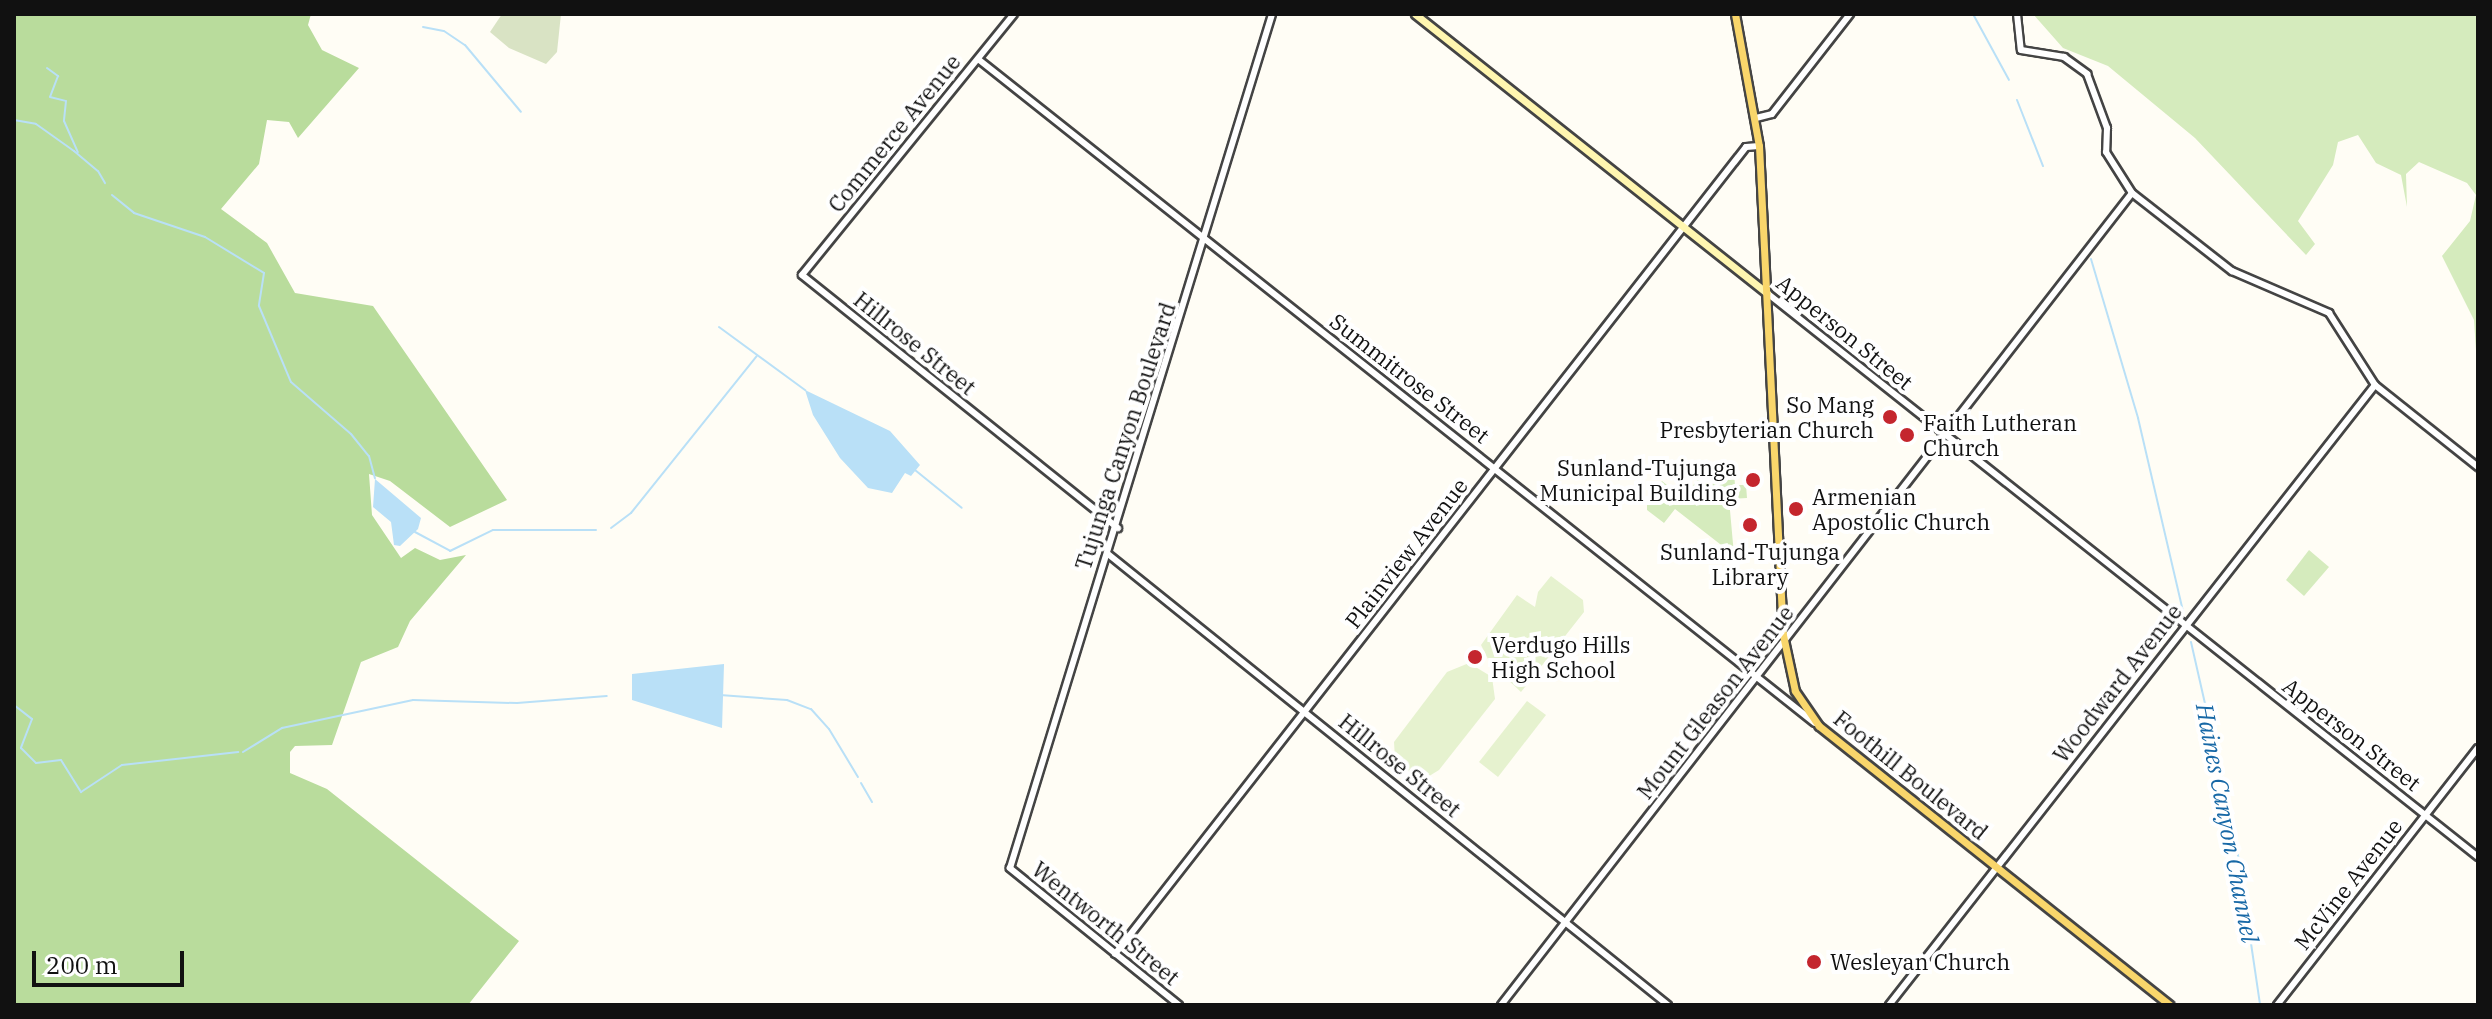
<!DOCTYPE html>
<html>
<head>
<meta charset="utf-8">
<style>
  body { margin:0 }
  #map { position:relative; width:2492px; height:1019px; overflow:hidden; background:#fffdf5; font-family:"IBM Plex Serif",serif }
  div>[style] { position:absolute }
  [style*='--x'] { left:calc(var(--x)*1px); top:calc(var(--y)*1px); width:calc(var(--w)*1px); rotate:calc(var(--a)*1deg) }
  .green>* { inset:0; background:#d5ebbd }
  .forest>* { inset:0; background:#b9dc9c }
  .cemetery>* { inset:0; background:#d9e3c4 }
  .pitch>* { inset:0; background:#e6f2cf }
  .water>* { inset:0; background:#b9e0f7 }
  .stream>* { height:2px; margin:-1px; padding:0 1px; transform-origin:1px; border-radius:1px; background:#b9e0f7 }
  .roads { filter:drop-shadow(2px 0 #444) drop-shadow(-2px 0 #444) drop-shadow(0 2px #444) drop-shadow(0 -2px #444) }
  .tertiary>* { height:6px; margin:-3px; padding:0 3px; transform-origin:3px; border-radius:3px; background:#fff }
  .secondary>* { height:7px; margin:-3.5px; padding:0 3.5px; transform-origin:3.5px; border-radius:3.5px; background:#fff6b0 }
  .primary>* { height:7px; margin:-3.5px; padding:0 3.5px; transform-origin:3.5px; border-radius:3.5px; background:#f9d66b }
  .dots>* { width:22px; height:22px; translate:-50% -50%; box-sizing:border-box; border:4px solid #fff; border-radius:50% }
  span { translate:-50% -50%; white-space:nowrap; text-align:center; line-height:1.15; -webkit-text-stroke:8px #fff; paint-order:stroke }
  .street-label { font-size:22px; color:#111 }
  .poi-label { font-size:22px; color:#111 }
  .right { translate:-100% -50%; text-align:right }
  .left { translate:0 -50%; text-align:left }
  .water-label { font-size:24px; color:#1768a6; font-style:italic }
  .frame { position:absolute; inset:0; border:16px solid #111; pointer-events:none }
  .scale { position:absolute; left:32px; top:951px; width:152px; height:36px; box-sizing:border-box; border:4px solid #111; border-top:0; padding-left:10px; font-size:24px; line-height:28px; white-space:nowrap; color:#111; -webkit-text-stroke:6px #fff; paint-order:stroke }
</style>
</head>
<body>
<div id="map">
  <div class="green">
    <i style="clip-path:polygon(2033px 14px,2478px 14px,2478px 381px,2474px 320px,2442px 256px,2470px 221px,2476px 195px,2467px 183px,2419px 162px,2406px 174px,2407px 207px,2401px 175px,2376px 163px,2358px 135px,2338px 142px,2333px 165px,2298px 221px,2315px 244px,2306px 255px,2195px 138px,2108px 66px,2063px 48px)"></i>
    <i style="clip-path:polygon(1726px 467px,1734px 473px,1735px 485px,1746px 485px,1747px 498px,1729px 499px,1734px 555px,1675px 509px,1664px 523px,1647px 510px,1647px 500px,1662px 481px,1683px 498px,1699px 478px,1710px 487px)"></i>
    <i style="clip-path:polygon(2309px 550px,2329px 567px,2304px 596px,2286px 580px)"></i>
  </div>
  <div class="forest">
    <i style="clip-path:polygon(14px 14px,311px 14px,308px 25px,322px 50px,359px 68px,298px 138px,289px 122px,267px 120px,259px 164px,221px 209px,267px 243px,295px 293px,373px 306px,507px 500px,450px 527px,390px 481px,369px 474px,372px 515px,401px 558px,415px 548px,440px 560px,466px 555px,410px 621px,398px 647px,361px 662px,332px 745px,295px 746px,290px 752px,290px 773px,327px 789px,519px 941px,468px 1005px,14px 1005px)"></i>
  </div>
  <div class="cemetery">
    <i style="clip-path:polygon(502px 14px,561px 14px,557px 52px,546px 64px,509px 48px,490px 32px)"></i>
  </div>
  <div class="pitch">
    <i style="clip-path:polygon(1551px 576px,1583px 600px,1584px 612px,1521px 692px,1490px 663px,1481px 645px,1517px 595px,1535px 607px,1538px 592px)"></i>
    <i style="clip-path:polygon(1469px 663px,1492px 677px,1495px 699px,1439px 770px,1426px 778px,1412px 776px,1395px 758px,1394px 742px,1447px 672px)"></i>
    <i style="clip-path:polygon(1527px 701px,1546px 715px,1498px 777px,1479px 762px)"></i>
  </div>
  <div class="water">
    <i style="clip-path:polygon(805px 390px,890px 431px,920px 465px,911px 476px,905px 473px,892px 493px,868px 488px,840px 458px,813px 415px)"></i>
    <i style="clip-path:polygon(375px 479px,421px 518px,418px 529px,400px 546px,394px 545px,391px 522px,373px 507px)"></i>
    <i style="clip-path:polygon(724px 664px,722px 728px,632px 700px,632px 674px)"></i>
  </div>
  <div class="stream">
    <i style="--x:1973;--y:14;--w:75;--a:61.4"></i>
    <i style="--x:423;--y:27;--w:21;--a:11"></i>
    <i style="--x:444;--y:31;--w:25;--a:34"></i>
    <i style="--x:465;--y:45;--w:87;--a:50.1"></i>
    <i style="--x:47;--y:68;--w:14;--a:36"></i>
    <i style="--x:58;--y:76;--w:22;--a:111"></i>
    <i style="--x:50;--y:97;--w:16;--a:14"></i>
    <i style="--x:66;--y:101;--w:20;--a:96"></i>
    <i style="--x:64;--y:121;--w:34;--a:66"></i>
    <i style="--x:2017;--y:100;--w:71;--a:68.5"></i>
    <i style="--x:14;--y:120;--w:22;--a:10"></i>
    <i style="--x:36;--y:124;--w:47;--a:35.4"></i>
    <i style="--x:74;--y:151;--w:31;--a:40"></i>
    <i style="--x:98;--y:171;--w:14;--a:60"></i>
    <i style="--x:112;--y:195;--w:28;--a:39"></i>
    <i style="--x:134;--y:213;--w:75;--a:18.7"></i>
    <i style="--x:205;--y:237;--w:69;--a:31.4"></i>
    <i style="--x:264;--y:273;--w:33;--a:99"></i>
    <i style="--x:259;--y:306;--w:82;--a:67.2"></i>
    <i style="--x:291;--y:382;--w:79;--a:40.9"></i>
    <i style="--x:351;--y:434;--w:28;--a:51"></i>
    <i style="--x:369;--y:456;--w:23;--a:75"></i>
    <i style="--x:2091;--y:259;--w:166;--a:73.5"></i>
    <i style="--x:2138;--y:418;--w:198;--a:76.9"></i>
    <i style="--x:719;--y:327;--w:107;--a:36.2"></i>
    <i style="--x:915;--y:470;--w:60;--a:39"></i>
    <i style="--x:611;--y:528;--w:25;--a:-37"></i>
    <i style="--x:631;--y:513;--w:201;--a:-51.3"></i>
    <i style="--x:415;--y:532;--w:40;--a:28"></i>
    <i style="--x:450;--y:551;--w:48;--a:-26"></i>
    <i style="--x:493;--y:530;--w:103;--a:0"></i>
    <i style="--x:2191;--y:642;--w:198;--a:77.2"></i>
    <i style="--x:2235;--y:835;--w:172;--a:81.6"></i>
    <i style="--x:720;--y:695;--w:67;--a:4.3"></i>
    <i style="--x:787;--y:700;--w:26;--a:21"></i>
    <i style="--x:811;--y:709;--w:27;--a:48"></i>
    <i style="--x:829;--y:729;--w:56;--a:58.9"></i>
    <i style="--x:14;--y:705;--w:23;--a:38"></i>
    <i style="--x:32;--y:719;--w:31;--a:111"></i>
    <i style="--x:21;--y:748;--w:21;--a:45"></i>
    <i style="--x:36;--y:763;--w:25;--a:-7"></i>
    <i style="--x:61;--y:760;--w:38;--a:58"></i>
    <i style="--x:81;--y:792;--w:49;--a:-33.4"></i>
    <i style="--x:122;--y:765;--w:117;--a:-6.4"></i>
    <i style="--x:243;--y:752;--w:46;--a:-31.6"></i>
    <i style="--x:282;--y:728;--w:134;--a:-12.1"></i>
    <i style="--x:413;--y:700;--w:104;--a:1.7"></i>
    <i style="--x:517;--y:703;--w:90;--a:-4.4"></i>
    <i style="--x:861;--y:783;--w:22;--a:60"></i>
  </div>
  <div class="roads">
    <div class="tertiary">
      <i style="--x:1014;--y:14;--w:336;--a:129.1"></i>
      <i style="--x:802;--y:275;--w:405;--a:38.7"></i>
      <i style="--x:2017;--y:14;--w:36;--a:84"></i>
      <i style="--x:2021;--y:50;--w:44;--a:9.2"></i>
      <i style="--x:2064;--y:57;--w:29;--a:36"></i>
      <i style="--x:2087;--y:74;--w:58;--a:69.7"></i>
      <i style="--x:2107;--y:128;--w:24;--a:92"></i>
      <i style="--x:2106;--y:152;--w:49;--a:57.6"></i>
      <i style="--x:2132;--y:193;--w:127;--a:38"></i>
      <i style="--x:2232;--y:271;--w:106;--a:23.4"></i>
      <i style="--x:2329;--y:313;--w:85;--a:57.4"></i>
      <i style="--x:2375;--y:385;--w:132;--a:38.5"></i>
      <i style="--x:978;--y:59;--w:1068;--a:38.43"></i>
      <i style="--x:1756;--y:118;--w:16;--a:-14"></i>
      <i style="--x:1772;--y:114;--w:127;--a:-52"></i>
      <i style="--x:1767;--y:293;--w:908;--a:38.42"></i>
      <i style="--x:1108;--y:554;--w:719;--a:38.85"></i>
      <i style="--x:1115;--y:954;--w:1024;--a:-51.98"></i>
      <i style="--x:1746;--y:147;--w:13;--a:-4"></i>
      <i style="--x:1179;--y:1005;--w:218;--a:-141"></i>
      <i style="--x:1010;--y:868;--w:893;--a:-72.94"></i>
      <i style="--x:1501;--y:1005;--w:1028;--a:-52.15"></i>
      <i style="--x:1889;--y:1005;--w:788;--a:-51.91"></i>
      <i style="--x:2277;--y:1005;--w:326;--a:-52"></i>
    </div>
    <div class="secondary">
      <i style="--x:1415;--y:14;--w:449;--a:38.4"></i>
    </div>
    <div class="primary">
      <i style="--x:1735;--y:14;--w:134;--a:79.7"></i>
      <i style="--x:1759;--y:146;--w:490;--a:87.2"></i>
      <i style="--x:1783;--y:635;--w:57;--a:77.9"></i>
      <i style="--x:1795;--y:691;--w:42;--a:55.6"></i>
      <i style="--x:1819;--y:726;--w:448;--a:38.5"></i>
    </div>
  </div>
  <div class="dots">
    <i style="left:1890px;top:417px;background:#c4262e"></i>
    <i style="left:1907px;top:435px;background:#c4262e"></i>
    <i style="left:1753px;top:480px;background:#c4262e"></i>
    <i style="left:1796px;top:509px;background:#c4262e"></i>
    <i style="left:1750px;top:525px;background:#c4262e"></i>
    <i style="left:1475px;top:657px;background:#c4262e"></i>
    <i style="left:1814px;top:962px;background:#c4262e"></i>
  </div>
  <div class="street-label">
    <span style="left:894px;top:133px;rotate:-51deg">Commerce Avenue</span>
    <span style="left:1845px;top:332px;rotate:39deg">Apperson Street</span>
    <span style="left:915px;top:343px;rotate:39deg">Hillrose Street</span>
    <span style="left:1410px;top:378px;rotate:38deg">Summitrose Street</span>
    <span style="left:1125px;top:436px;rotate:-72deg">Tujunga Canyon Boulevard</span>
    <span style="left:1406px;top:553px;rotate:-52deg">Plainview Avenue</span>
    <span style="left:2117px;top:683px;rotate:-52deg">Woodward Avenue</span>
    <span style="left:1715px;top:702px;rotate:-52deg">Mount Gleason Avenue</span>
    <span style="left:2352px;top:734px;rotate:38deg">Apperson Street</span>
    <span style="left:1400px;top:765px;rotate:39deg">Hillrose Street</span>
    <span style="left:1911px;top:775px;rotate:39deg">Foothill Boulevard</span>
    <span style="left:2348px;top:884px;rotate:-52deg">McVine Avenue</span>
    <span style="left:1106px;top:923px;rotate:39deg">Wentworth Street</span>
  </div>
  <div class="poi-label">
    <span class="right" style="left:1874px;top:417px">So Mang<br>Presbyterian Church</span>
    <span class="left" style="left:1923px;top:435px">Faith Lutheran<br>Church</span>
    <span class="right" style="left:1737px;top:480px">Sunland-Tujunga<br>Municipal Building</span>
    <span class="left" style="left:1812px;top:509px">Armenian<br>Apostolic Church</span>
    <span style="left:1750px;top:564px">Sunland-Tujunga<br>Library</span>
    <span class="left" style="left:1491px;top:657px">Verdugo Hills<br>High School</span>
    <span class="left" style="left:1830px;top:962px">Wesleyan Church</span>
  </div>
  <div class="water-label">
    <span style="left:2227px;top:823px;rotate:79deg">Haines Canyon Channel</span>
  </div>
  <div class="frame"></div>
  <div class="scale">200 m</div>
</div>
</body>
</html>
